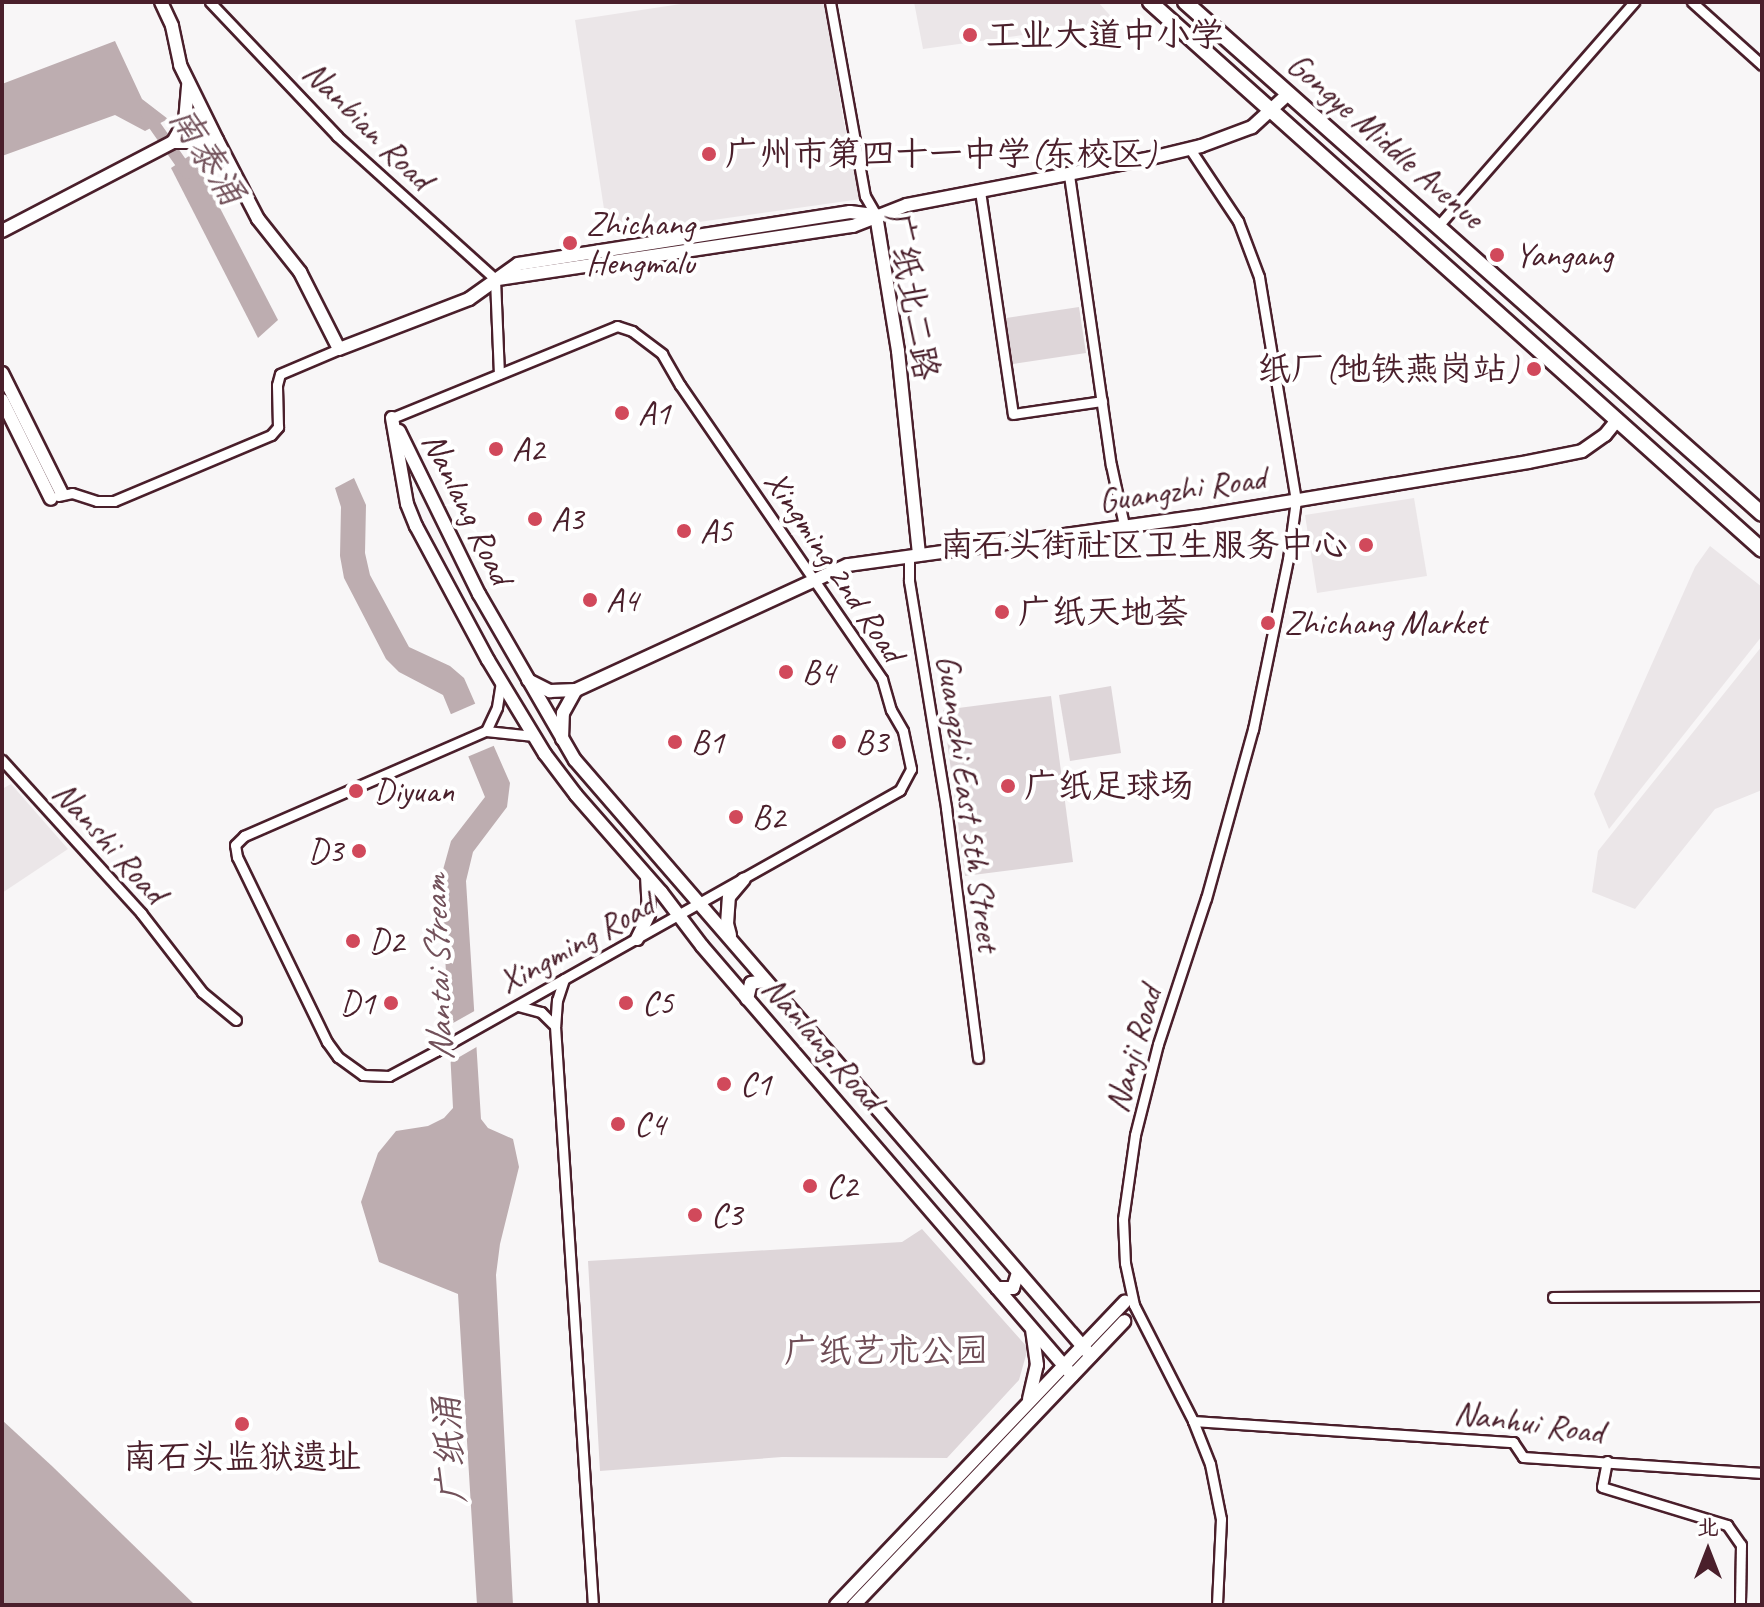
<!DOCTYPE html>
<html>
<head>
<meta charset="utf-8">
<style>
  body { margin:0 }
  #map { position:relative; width:1764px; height:1607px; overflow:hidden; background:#f8f6f7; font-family:Caveat,"LXGW WenKai TC",sans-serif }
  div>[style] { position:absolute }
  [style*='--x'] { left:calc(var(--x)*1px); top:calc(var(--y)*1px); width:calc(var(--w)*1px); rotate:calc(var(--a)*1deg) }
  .built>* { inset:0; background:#ebe6e8 }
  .green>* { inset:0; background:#ded6d9 }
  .water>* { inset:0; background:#bdadb0 }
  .pier>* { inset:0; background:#f8f6f7 }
  .canal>* { height:12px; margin:-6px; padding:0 6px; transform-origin:6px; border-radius:6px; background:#bdadb0 }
  .roads { filter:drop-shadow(2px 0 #4a1f2b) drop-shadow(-2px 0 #4a1f2b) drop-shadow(0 2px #4a1f2b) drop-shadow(0 -2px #4a1f2b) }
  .minor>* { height:9px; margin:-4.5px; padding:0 4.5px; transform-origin:4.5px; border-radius:4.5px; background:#fff }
  .tertiary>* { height:12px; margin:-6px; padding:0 6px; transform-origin:6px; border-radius:6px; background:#fff }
  .primary>* { height:14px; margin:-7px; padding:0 7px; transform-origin:7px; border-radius:7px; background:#fff }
  .dots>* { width:22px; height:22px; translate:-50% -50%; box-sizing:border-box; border:4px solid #fff; border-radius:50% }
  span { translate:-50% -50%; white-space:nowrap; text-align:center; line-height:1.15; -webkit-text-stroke:8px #fff; paint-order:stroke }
  .poi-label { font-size:34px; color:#4a1f2b }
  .left { translate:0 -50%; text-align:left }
  .right { translate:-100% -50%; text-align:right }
  .street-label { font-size:34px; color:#4a1f2b }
  .park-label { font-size:34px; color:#6f4d56 }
  .water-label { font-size:36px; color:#72515a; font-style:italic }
  .frame { position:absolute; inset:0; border:4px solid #4a1f2b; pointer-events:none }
  .north { position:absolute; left:1668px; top:1511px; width:80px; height:80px; -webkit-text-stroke:6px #fff; paint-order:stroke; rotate:0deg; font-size:22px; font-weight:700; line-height:32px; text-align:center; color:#4a1f2b }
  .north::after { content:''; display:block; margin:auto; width:28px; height:36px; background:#4a1f2b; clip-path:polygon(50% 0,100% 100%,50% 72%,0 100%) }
</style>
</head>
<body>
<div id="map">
  <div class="built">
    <i style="clip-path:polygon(694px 2px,825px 2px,843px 118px,861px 199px,608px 235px,575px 20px)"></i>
    <i style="clip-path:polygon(914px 2px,1098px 2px,1116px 22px,923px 49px)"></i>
    <i style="clip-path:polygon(1414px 498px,1427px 576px,1317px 593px,1305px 515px)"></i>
    <i style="clip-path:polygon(1710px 546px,1762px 587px,1762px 636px,1609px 829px,1594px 794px,1695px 567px)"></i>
    <i style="clip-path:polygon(1762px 646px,1762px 790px,1715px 809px,1635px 909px,1592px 892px,1598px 851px)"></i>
    <i style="clip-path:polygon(11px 784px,68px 849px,2px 893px,2px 789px)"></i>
  </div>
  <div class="green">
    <i style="clip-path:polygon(1079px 307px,1086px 353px,1013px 364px,1006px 318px)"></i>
    <i style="clip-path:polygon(1111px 686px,1121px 753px,1070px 761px,1059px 695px)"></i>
    <i style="clip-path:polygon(1051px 696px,1073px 862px,965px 876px,943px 710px)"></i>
    <i style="clip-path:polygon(922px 1229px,1028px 1348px,1019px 1380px,947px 1458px,782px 1457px,600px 1471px,588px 1261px,902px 1242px)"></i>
  </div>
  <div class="water">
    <i style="clip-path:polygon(115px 41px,142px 99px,168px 119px,145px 131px,115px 115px,2px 156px,2px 84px)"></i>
    <i style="clip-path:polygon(192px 154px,278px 320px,258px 338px,171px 168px)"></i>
    <i style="clip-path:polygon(354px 478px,366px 505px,365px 553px,370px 575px,409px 647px,450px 666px,464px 678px,510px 783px,507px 807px,473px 852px,466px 881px,481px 1119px,488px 1128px,513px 1139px,519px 1167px,500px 1244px,496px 1275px,513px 1605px,477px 1605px,458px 1294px,379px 1262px,361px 1202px,378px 1153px,396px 1131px,428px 1126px,444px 1118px,453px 1108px,441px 877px,451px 841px,485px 797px,443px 695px,399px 672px,386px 659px,344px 578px,340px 556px,341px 507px,335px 488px)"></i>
    <i style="clip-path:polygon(2px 1420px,53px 1467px,195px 1605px,2px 1605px)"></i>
  </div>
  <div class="pier">
    <i style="clip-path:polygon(479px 702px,498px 744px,467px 757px,449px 715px)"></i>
    <i style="clip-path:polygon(478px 1009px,480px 1045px,449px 1063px,446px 1027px)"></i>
  </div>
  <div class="canal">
    <i style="--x:146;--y:113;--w:73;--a:55"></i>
  </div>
  <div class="roads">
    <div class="minor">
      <i style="--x:210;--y:2;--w:185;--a:46.5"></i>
      <i style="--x:337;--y:136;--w:213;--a:42.1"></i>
      <i style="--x:495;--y:279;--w:95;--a:87.6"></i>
      <i style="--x:830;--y:2;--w:197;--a:79.8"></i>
      <i style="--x:865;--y:196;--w:22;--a:60"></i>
      <i style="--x:1692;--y:2;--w:94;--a:42"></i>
      <i style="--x:1190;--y:149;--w:87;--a:56.3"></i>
      <i style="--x:1238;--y:221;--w:60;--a:69.4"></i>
      <i style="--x:1259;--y:277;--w:226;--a:80.6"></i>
      <i style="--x:1296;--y:500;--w:60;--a:97.7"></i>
      <i style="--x:1288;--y:559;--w:174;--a:101.6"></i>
      <i style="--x:1253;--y:729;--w:175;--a:105.5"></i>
      <i style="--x:1206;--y:898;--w:154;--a:108.2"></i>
      <i style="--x:1158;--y:1044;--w:94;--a:104.2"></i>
      <i style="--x:1135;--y:1135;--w:85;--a:98.1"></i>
      <i style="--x:1123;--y:1219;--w:44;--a:87.4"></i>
      <i style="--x:1125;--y:1263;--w:43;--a:77.9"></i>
      <i style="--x:1134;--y:1305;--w:130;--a:63"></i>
      <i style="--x:1193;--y:1421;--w:46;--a:68.4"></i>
      <i style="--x:1210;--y:1464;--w:56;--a:78.7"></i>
      <i style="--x:1221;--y:1519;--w:86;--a:92.7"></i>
      <i style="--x:1069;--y:175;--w:293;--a:81.8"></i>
      <i style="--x:1111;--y:465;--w:61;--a:77.8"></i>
      <i style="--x:980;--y:191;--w:225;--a:81.6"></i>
      <i style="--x:1013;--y:414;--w:90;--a:-8.3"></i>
      <i style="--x:1438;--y:226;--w:298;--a:-48.8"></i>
      <i style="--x:392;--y:418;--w:243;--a:-22.2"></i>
      <i style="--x:617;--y:326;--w:16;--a:18"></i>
      <i style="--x:632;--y:331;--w:38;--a:37"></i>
      <i style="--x:662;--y:354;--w:36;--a:60"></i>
      <i style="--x:680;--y:385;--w:357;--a:55.5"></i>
      <i style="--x:882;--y:679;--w:32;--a:74"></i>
      <i style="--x:891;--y:710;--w:24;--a:60"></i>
      <i style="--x:903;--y:731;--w:39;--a:78"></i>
      <i style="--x:911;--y:769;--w:24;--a:118"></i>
      <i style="--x:900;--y:790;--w:532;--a:150.64"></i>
      <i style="--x:436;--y:1051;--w:53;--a:152"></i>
      <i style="--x:389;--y:1076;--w:26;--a:-178"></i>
      <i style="--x:363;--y:1075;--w:31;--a:-144"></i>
      <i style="--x:338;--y:1057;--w:19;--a:-126"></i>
      <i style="--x:327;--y:1042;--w:206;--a:-115.9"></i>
      <i style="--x:237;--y:857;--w:12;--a:-99"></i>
      <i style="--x:235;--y:845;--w:13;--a:-45"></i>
      <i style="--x:244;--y:836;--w:264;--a:-23.5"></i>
      <i style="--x:486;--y:731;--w:48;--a:5.9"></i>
      <i style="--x:58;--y:496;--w:14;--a:-12"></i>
      <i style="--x:72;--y:493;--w:26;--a:18"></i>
      <i style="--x:97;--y:501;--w:17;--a:0"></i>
      <i style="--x:114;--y:501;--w:170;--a:-22.8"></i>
      <i style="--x:271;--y:435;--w:11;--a:-49"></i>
      <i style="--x:278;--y:427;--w:42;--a:-91.4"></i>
      <i style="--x:277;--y:385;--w:11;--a:-75"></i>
      <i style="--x:280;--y:374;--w:64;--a:-23"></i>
      <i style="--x:909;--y:556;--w:25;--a:90"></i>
      <i style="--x:909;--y:581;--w:230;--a:80.7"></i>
      <i style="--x:946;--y:808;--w:252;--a:82.7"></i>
      <i style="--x:486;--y:731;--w:26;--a:-65"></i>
      <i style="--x:497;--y:707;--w:24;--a:-81"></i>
      <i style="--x:2;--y:760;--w:207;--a:47.7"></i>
      <i style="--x:141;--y:913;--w:100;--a:52.3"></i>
      <i style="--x:202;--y:992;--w:44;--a:39.5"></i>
      <i style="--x:564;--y:979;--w:22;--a:108"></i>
      <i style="--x:557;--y:1000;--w:26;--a:94"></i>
      <i style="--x:555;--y:1026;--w:580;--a:86.25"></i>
      <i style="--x:518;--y:1006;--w:24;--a:15"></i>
      <i style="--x:541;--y:1012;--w:20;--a:45"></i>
      <i style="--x:1553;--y:1297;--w:209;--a:-0.3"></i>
      <i style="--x:1193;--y:1421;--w:321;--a:3.8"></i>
      <i style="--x:1513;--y:1442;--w:18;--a:56"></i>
      <i style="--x:1523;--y:1457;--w:240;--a:3.8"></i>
      <i style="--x:1607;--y:1461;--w:26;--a:101"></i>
      <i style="--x:1602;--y:1487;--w:131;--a:16.9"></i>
      <i style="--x:1727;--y:1525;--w:24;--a:55"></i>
      <i style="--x:1741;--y:1545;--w:60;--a:91"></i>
    </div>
    <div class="tertiary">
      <i style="--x:161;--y:2;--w:26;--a:65"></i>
      <i style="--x:172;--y:26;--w:40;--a:78"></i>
      <i style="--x:180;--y:65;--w:84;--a:63.7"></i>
      <i style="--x:217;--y:140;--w:89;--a:62.6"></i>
      <i style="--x:258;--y:219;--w:68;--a:51.6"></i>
      <i style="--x:300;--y:272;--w:86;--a:63.1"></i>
      <i style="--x:339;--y:349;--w:139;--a:-21"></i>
      <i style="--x:469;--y:299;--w:60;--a:-35.5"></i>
      <i style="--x:518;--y:264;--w:336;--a:-8.9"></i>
      <i style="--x:850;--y:212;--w:26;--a:7"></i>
      <i style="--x:173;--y:142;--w:24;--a:-60"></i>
      <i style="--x:185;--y:121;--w:36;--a:-85"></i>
      <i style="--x:876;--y:215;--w:138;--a:80.8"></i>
      <i style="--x:898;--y:351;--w:205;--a:84.1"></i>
      <i style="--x:2;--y:231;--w:193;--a:-27.5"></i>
      <i style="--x:173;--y:142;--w:34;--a:0"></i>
      <i style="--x:207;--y:142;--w:18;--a:34"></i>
      <i style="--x:498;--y:279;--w:359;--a:-8.5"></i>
      <i style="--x:853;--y:226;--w:58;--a:-21.3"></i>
      <i style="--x:907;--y:205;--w:248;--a:-10.9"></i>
      <i style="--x:1151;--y:158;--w:51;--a:-13.5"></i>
      <i style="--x:1201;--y:146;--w:54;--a:-20.4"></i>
      <i style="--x:1252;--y:127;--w:49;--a:-42.5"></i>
      <i style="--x:2;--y:373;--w:135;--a:63.6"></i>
      <i style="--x:2;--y:400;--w:110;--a:63.7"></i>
      <i style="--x:392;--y:418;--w:87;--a:80.1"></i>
      <i style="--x:407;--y:504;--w:24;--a:68"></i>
      <i style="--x:416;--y:526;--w:152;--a:61.8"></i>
      <i style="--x:488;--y:660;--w:110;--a:58.8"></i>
      <i style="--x:545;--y:754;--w:51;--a:52.9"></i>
      <i style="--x:576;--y:795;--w:129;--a:48.8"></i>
      <i style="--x:661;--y:892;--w:68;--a:52.8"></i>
      <i style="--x:702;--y:946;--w:567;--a:49.22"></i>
      <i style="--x:399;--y:431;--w:182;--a:63.9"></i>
      <i style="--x:479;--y:594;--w:192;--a:60"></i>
      <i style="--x:575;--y:760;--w:788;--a:49.11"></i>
      <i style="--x:528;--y:680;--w:25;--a:27"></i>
      <i style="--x:550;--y:691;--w:26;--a:-2"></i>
      <i style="--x:576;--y:690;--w:299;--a:-24.7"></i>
      <i style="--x:848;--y:565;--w:351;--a:-7.9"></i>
      <i style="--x:1196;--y:517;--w:337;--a:-9.4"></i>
      <i style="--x:1528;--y:462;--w:55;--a:-11.5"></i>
      <i style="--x:1582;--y:451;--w:28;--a:-35"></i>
      <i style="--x:1605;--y:435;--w:19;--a:-51"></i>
      <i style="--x:562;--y:739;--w:26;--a:-88"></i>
      <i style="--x:563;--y:713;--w:26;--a:-61"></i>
      <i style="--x:730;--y:935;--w:11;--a:-105"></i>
      <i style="--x:727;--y:924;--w:27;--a:-86"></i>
      <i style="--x:729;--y:897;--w:23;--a:-50"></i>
      <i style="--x:637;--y:939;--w:28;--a:-64"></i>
      <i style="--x:649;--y:914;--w:37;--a:-93"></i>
      <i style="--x:747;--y:999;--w:16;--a:-76"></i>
      <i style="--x:751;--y:983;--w:15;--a:-8"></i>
      <i style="--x:997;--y:1288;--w:16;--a:0"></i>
      <i style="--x:1013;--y:1288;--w:16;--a:-72"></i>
      <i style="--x:1029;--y:1399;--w:35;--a:-77"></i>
      <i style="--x:1037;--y:1365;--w:34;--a:-98"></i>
      <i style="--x:836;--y:1605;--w:419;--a:-46.4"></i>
      <i style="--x:854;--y:1605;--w:392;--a:-46.4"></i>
    </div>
    <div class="primary">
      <i style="--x:1150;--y:2;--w:821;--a:41.84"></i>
      <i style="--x:1185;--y:2;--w:771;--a:41.58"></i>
    </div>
  </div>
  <div class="dots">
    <i style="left:970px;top:35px;background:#d1495b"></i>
    <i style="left:709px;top:154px;background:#d1495b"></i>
    <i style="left:570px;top:243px;background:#d1495b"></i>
    <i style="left:1497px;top:255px;background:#d1495b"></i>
    <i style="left:1534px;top:369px;background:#d1495b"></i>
    <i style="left:622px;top:413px;background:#d1495b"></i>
    <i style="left:496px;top:449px;background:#d1495b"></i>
    <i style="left:535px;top:519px;background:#d1495b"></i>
    <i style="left:684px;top:531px;background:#d1495b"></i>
    <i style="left:1366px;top:545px;background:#d1495b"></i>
    <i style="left:590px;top:600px;background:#d1495b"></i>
    <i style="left:1002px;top:612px;background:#d1495b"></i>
    <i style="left:1268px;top:623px;background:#d1495b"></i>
    <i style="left:786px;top:672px;background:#d1495b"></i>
    <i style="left:675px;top:742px;background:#d1495b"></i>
    <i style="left:839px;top:742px;background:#d1495b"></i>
    <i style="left:1008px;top:786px;background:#d1495b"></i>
    <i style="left:356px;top:791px;background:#d1495b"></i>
    <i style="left:736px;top:817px;background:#d1495b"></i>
    <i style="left:359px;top:851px;background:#d1495b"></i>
    <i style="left:353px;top:941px;background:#d1495b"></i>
    <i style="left:391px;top:1003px;background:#d1495b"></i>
    <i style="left:626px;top:1003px;background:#d1495b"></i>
    <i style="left:724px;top:1084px;background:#d1495b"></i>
    <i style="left:618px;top:1124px;background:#d1495b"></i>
    <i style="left:810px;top:1186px;background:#d1495b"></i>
    <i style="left:695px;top:1215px;background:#d1495b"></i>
    <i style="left:242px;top:1424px;background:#d1495b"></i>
  </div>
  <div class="poi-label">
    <span class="left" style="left:986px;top:35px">工业大道中小学</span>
    <span class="left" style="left:725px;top:154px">广州市第四十一中学(东校区)</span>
    <span class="left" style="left:586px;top:243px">Zhichang<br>Hengmalu</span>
    <span class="left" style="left:1515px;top:255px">Yangang</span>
    <span class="right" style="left:1518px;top:369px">纸厂(地铁燕岗站)</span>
    <span class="left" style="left:638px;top:413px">A1</span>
    <span class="left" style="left:512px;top:449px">A2</span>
    <span class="left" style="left:551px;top:519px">A3</span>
    <span class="left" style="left:700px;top:531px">A5</span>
    <span class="right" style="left:1348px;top:545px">南石头街社区卫生服务中心</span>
    <span class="left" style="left:606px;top:600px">A4</span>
    <span class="left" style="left:1018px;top:612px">广纸天地荟</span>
    <span class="left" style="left:1284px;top:623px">Zhichang Market</span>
    <span class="left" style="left:802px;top:672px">B4</span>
    <span class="left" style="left:691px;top:742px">B1</span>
    <span class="left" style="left:855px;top:742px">B3</span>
    <span class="left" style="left:1024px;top:786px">广纸足球场</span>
    <span class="left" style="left:374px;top:791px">Diyuan</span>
    <span class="left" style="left:752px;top:817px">B2</span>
    <span class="right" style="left:343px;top:851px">D3</span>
    <span class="left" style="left:369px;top:941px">D2</span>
    <span class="right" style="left:375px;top:1003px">D1</span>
    <span class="left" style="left:642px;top:1003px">C5</span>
    <span class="left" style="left:740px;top:1084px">C1</span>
    <span class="left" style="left:634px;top:1124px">C4</span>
    <span class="left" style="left:826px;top:1186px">C2</span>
    <span class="left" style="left:711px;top:1215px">C3</span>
    <span style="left:242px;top:1457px">南石头监狱遗址</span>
  </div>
  <div class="street-label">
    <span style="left:368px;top:125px;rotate:45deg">Nanbian Road</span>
    <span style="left:1386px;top:140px;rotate:41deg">Gongye Middle Avenue</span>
    <span style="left:913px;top:296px;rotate:80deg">广纸北二路</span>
    <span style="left:1182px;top:489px;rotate:-8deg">Guangzhi Road</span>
    <span style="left:468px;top:508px;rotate:64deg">Nanlang Road</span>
    <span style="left:835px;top:566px;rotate:56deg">Xingming 2nd Road</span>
    <span style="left:969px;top:803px;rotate:82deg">Guangzhi East 5th Street</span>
    <span style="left:110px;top:842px;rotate:48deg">Nanshi Road</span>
    <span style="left:576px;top:943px;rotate:-29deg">Xingming Road</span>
    <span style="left:823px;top:1043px;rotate:49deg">Nanlang Road</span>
    <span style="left:1133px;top:1049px;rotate:-74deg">Nanji Road</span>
    <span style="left:1529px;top:1422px;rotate:8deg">Nanhui Road</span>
  </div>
  <div class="park-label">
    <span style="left:886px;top:1351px">广纸艺术公园</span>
  </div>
  <div class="water-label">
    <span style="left:207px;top:156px;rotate:58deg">南泰涌</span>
    <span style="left:438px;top:968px;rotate:-92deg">Nantai Stream</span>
    <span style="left:450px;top:1450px;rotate:-94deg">广纸涌</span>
  </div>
  <div class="frame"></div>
  <div class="north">北</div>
</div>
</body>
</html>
